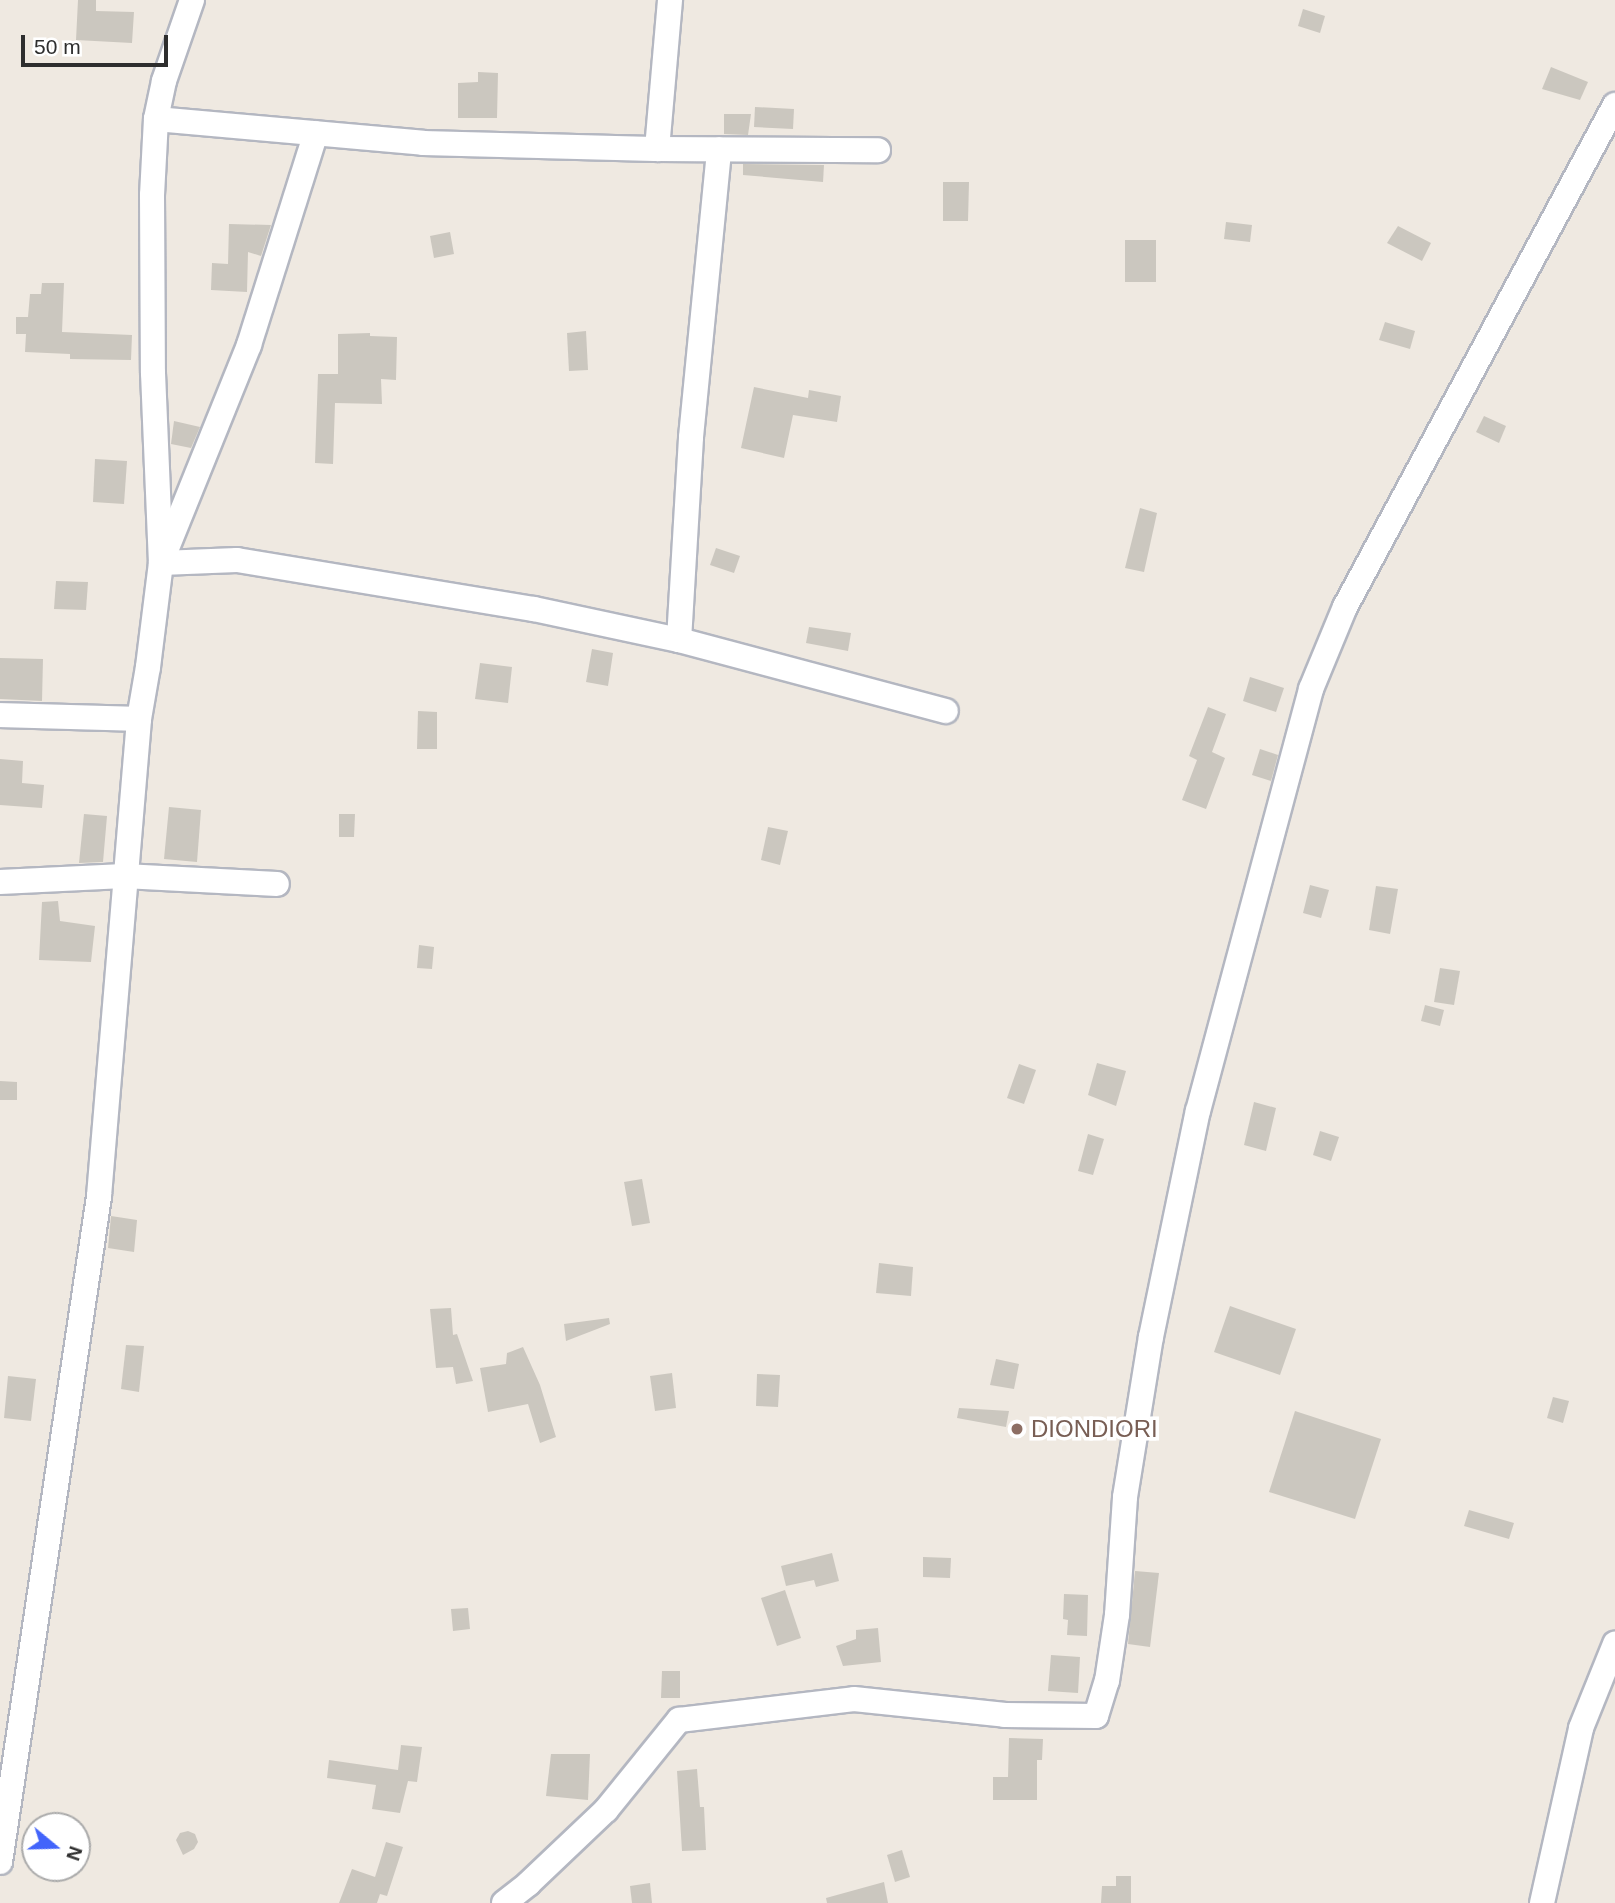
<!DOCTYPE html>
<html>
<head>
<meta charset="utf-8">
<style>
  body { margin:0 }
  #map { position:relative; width:1615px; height:1903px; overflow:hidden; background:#efe9e1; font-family:Arial,sans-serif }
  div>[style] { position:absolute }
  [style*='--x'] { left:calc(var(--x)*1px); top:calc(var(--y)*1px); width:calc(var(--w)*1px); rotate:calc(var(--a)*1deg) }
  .building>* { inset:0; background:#cbc7bf }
  .roads { filter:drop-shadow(2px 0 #b4b7c1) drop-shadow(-2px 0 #b4b7c1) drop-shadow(0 2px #b4b7c1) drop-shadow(0 -2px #b4b7c1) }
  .minor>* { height:24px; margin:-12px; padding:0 12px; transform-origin:12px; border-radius:12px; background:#fff }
  .dots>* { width:19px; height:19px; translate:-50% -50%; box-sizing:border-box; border:4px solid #fff; border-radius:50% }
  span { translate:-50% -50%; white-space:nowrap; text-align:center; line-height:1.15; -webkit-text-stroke:7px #fff; paint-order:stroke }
  .education-label { font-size:24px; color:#785e54 }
  .left { translate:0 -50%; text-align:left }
  .north { position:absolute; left:21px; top:1812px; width:70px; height:70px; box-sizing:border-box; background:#fff; border:2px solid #ababab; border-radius:50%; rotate:109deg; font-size:19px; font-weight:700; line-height:28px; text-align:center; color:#2e2e2e }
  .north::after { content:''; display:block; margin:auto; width:24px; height:32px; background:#4264fb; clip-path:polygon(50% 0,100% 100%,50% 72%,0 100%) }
  .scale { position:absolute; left:21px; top:35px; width:147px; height:32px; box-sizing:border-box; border:4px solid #2e2e2e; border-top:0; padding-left:9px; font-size:21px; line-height:24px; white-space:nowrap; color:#2e2e2e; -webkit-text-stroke:5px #fff; paint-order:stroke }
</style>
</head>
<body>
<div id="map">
  <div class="building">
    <i style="clip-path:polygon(78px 0,96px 0,96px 11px,134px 12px,132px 43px,76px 40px)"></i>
    <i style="clip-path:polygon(1303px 9px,1325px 16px,1320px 33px,1298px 26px)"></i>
    <i style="clip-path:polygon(1551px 67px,1588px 82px,1580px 100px,1542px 89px)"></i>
    <i style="clip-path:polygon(478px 72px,498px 73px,497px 118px,458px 118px,458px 83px,478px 82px)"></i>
    <i style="clip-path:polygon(755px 107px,794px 109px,793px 129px,754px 127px)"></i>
    <i style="clip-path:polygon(724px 114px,751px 114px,748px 135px,724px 134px)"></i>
    <i style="clip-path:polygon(743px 164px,824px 165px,823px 182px,743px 175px)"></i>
    <i style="clip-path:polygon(943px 182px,969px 182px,968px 221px,943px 221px)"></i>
    <i style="clip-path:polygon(1226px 222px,1252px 225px,1250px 242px,1224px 239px)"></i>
    <i style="clip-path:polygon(229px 224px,271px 225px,261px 256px,248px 252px,247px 292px,211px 290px,212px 263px,228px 264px)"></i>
    <i style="clip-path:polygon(1398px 226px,1431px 243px,1422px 261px,1387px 243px)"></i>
    <i style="clip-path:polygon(450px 232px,454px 254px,434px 258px,430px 236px)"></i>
    <i style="clip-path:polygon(1125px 240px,1156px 240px,1156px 282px,1125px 282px)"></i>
    <i style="clip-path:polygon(42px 283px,64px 283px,62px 332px,132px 335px,131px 360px,70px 359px,70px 354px,25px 352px,26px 334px,16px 334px,16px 317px,28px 317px,30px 294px,41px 294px)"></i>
    <i style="clip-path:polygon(1385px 322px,1415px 331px,1410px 349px,1379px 340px)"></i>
    <i style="clip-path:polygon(586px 331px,588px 370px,569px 371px,567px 333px)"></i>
    <i style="clip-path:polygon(370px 333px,370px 336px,397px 337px,396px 380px,381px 379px,382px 404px,335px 403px,333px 464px,315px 463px,318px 374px,338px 374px,338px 334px)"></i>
    <i style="clip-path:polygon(754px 387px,808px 398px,809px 390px,841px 396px,837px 422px,793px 415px,784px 458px,741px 448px)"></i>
    <i style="clip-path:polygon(1484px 416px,1506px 426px,1499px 443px,1476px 432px)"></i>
    <i style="clip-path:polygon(174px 421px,200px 427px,191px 448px,171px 444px)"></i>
    <i style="clip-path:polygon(95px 459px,127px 461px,124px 504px,93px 502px)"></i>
    <i style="clip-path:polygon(1140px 508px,1157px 513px,1144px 572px,1125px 568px)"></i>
    <i style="clip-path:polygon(716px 548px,740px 556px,734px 573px,710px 565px)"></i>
    <i style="clip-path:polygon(56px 581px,88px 582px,86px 610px,54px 609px)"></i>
    <i style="clip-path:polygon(809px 627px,851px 633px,848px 651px,806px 643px)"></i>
    <i style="clip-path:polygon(592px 649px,613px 653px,608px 686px,586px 682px)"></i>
    <i style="clip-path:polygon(0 658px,43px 659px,42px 701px,0 699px)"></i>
    <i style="clip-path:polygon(480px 663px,512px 667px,508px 703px,475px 699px)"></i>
    <i style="clip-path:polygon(1250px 677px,1284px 688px,1276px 712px,1243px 701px)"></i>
    <i style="clip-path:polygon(1208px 707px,1226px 714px,1212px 752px,1225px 758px,1206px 809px,1182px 800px,1197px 760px,1189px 756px)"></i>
    <i style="clip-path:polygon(418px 711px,437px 712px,437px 749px,417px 749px)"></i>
    <i style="clip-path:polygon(1260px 749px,1278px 755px,1271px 781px,1252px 775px)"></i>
    <i style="clip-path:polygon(0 759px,23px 761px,22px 783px,44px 785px,42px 808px,0 805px)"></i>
    <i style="clip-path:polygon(169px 807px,201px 810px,197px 862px,164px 859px)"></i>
    <i style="clip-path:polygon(84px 814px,107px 816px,103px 862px,79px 863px)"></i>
    <i style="clip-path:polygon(339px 814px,355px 814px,354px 837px,339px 837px)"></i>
    <i style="clip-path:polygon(768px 827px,788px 831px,780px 865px,761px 860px)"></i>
    <i style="clip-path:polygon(1310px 885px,1329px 890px,1321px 918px,1303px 913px)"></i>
    <i style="clip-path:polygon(1376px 886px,1398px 889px,1390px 934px,1369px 930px)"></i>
    <i style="clip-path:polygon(58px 901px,60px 921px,95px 926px,91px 962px,39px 960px,42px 902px)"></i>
    <i style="clip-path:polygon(419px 945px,434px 947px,432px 969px,417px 968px)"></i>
    <i style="clip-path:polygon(1440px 968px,1460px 971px,1454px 1005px,1434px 1002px)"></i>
    <i style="clip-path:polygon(1425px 1005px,1444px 1010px,1440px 1026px,1421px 1021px)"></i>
    <i style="clip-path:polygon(1097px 1063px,1126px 1071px,1116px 1106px,1088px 1095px)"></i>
    <i style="clip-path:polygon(1019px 1064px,1036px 1070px,1024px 1104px,1007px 1098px)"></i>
    <i style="clip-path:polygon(0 1081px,17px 1082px,17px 1100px,0 1100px)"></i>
    <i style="clip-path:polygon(1254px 1102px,1276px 1108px,1266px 1151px,1244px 1145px)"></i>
    <i style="clip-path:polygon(1320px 1131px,1339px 1137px,1331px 1161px,1313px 1155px)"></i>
    <i style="clip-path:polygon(1088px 1134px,1104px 1139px,1093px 1175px,1078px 1171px)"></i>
    <i style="clip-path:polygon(642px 1179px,650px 1223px,632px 1226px,624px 1182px)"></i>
    <i style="clip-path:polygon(111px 1216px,137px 1220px,134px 1252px,108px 1248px)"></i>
    <i style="clip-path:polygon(879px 1263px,913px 1267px,911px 1296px,876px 1293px)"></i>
    <i style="clip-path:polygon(1230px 1306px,1296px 1329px,1280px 1375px,1214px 1352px)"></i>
    <i style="clip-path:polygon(451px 1308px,453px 1335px,457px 1334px,473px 1381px,456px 1384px,453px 1367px,436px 1368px,430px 1309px)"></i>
    <i style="clip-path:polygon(609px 1318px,610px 1324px,566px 1341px,564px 1324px)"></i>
    <i style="clip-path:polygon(126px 1345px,144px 1346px,139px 1392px,121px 1389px)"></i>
    <i style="clip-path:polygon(523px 1347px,540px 1385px,556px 1437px,540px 1443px,528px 1404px,488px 1412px,480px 1368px,506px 1364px,507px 1353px)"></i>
    <i style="clip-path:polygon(996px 1359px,1019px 1364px,1014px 1389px,990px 1385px)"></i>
    <i style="clip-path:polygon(672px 1373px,676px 1408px,655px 1411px,650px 1376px)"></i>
    <i style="clip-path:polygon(757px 1374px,780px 1375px,778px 1407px,756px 1406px)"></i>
    <i style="clip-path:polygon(8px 1376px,36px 1379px,31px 1421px,4px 1418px)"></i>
    <i style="clip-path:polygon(1553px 1397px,1569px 1401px,1563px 1423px,1547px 1418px)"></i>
    <i style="clip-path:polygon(959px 1408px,1009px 1411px,1006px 1427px,957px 1418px)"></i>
    <i style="clip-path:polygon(1295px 1411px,1381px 1439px,1355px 1519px,1269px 1492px)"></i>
    <i style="clip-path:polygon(1469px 1510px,1514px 1523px,1509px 1539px,1464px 1526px)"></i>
    <i style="clip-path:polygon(832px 1553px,839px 1581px,816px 1587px,814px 1580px,786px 1586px,781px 1566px)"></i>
    <i style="clip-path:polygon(923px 1557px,951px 1558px,950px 1578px,923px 1577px)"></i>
    <i style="clip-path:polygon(1135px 1571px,1159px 1573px,1150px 1647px,1128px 1644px)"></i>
    <i style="clip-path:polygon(785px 1590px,801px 1638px,777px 1646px,761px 1598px)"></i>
    <i style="clip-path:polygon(1064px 1594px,1088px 1595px,1087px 1636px,1067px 1635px,1068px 1620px,1063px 1619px)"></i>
    <i style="clip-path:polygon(468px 1608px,470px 1629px,453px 1631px,451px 1609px)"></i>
    <i style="clip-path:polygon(878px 1628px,881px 1662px,843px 1666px,836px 1646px,856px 1639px,856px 1630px)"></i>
    <i style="clip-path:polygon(1051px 1655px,1080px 1657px,1078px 1693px,1048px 1691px)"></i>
    <i style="clip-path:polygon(662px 1671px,680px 1671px,680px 1698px,661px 1698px)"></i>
    <i style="clip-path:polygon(1009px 1738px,1043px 1739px,1042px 1760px,1037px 1760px,1037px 1800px,993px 1800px,993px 1777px,1008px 1777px)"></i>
    <i style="clip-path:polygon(401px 1745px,422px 1747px,417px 1782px,408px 1781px,400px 1813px,372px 1809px,376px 1785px,327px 1778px,329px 1760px,398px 1770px)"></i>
    <i style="clip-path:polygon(551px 1754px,590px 1754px,588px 1800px,546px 1796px)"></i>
    <i style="clip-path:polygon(697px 1769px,700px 1807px,704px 1807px,706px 1850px,682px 1851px,677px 1771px)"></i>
    <i style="clip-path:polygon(188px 1831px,195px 1834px,198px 1842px,194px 1849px,183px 1855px,176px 1840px,180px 1833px)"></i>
    <i style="clip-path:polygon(386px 1842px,403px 1847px,387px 1896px,380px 1894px,377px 1903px,339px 1903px,352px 1869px,375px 1877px)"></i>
    <i style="clip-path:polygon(902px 1850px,910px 1877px,895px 1882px,887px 1855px)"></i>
    <i style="clip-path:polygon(1116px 1876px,1131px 1876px,1131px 1903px,1101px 1903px,1102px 1886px,1116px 1886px)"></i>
    <i style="clip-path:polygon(884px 1882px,888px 1903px,827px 1903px,826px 1898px)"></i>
    <i style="clip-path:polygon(650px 1883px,652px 1903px,632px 1903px,630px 1886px)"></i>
  </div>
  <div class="roads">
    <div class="minor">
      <i style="--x:192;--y:0;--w:86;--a:109.1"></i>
      <i style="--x:164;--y:81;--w:39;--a:102"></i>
      <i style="--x:156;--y:119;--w:76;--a:93"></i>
      <i style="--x:152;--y:195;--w:178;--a:89.7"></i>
      <i style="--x:153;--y:373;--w:190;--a:87.6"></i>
      <i style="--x:161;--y:563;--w:76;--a:-2.3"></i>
      <i style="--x:237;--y:560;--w:301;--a:9.4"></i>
      <i style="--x:534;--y:609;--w:148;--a:12.1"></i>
      <i style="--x:679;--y:640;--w:276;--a:14.9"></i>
      <i style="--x:156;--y:119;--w:268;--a:5.1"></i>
      <i style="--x:423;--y:143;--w:234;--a:1.5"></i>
      <i style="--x:657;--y:149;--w:221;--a:0.3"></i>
      <i style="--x:657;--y:149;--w:150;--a:-85"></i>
      <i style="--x:679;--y:640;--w:203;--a:-86.6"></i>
      <i style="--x:691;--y:437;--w:289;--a:-84.4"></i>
      <i style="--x:0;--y:715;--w:139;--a:1.6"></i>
      <i style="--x:0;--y:882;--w:124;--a:-2.8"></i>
      <i style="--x:124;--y:876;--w:153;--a:3"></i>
      <i style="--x:0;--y:1862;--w:673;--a:-81.54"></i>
      <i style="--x:99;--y:1196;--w:479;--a:-85.2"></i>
      <i style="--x:139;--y:719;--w:53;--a:-80.2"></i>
      <i style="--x:148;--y:667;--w:105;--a:-82.9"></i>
      <i style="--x:161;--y:563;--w:235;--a:-68"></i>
      <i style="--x:249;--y:345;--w:222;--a:-72.5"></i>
      <i style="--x:504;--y:1903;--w:31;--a:-38"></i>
      <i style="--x:528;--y:1884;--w:108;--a:-43.5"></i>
      <i style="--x:606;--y:1810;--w:116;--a:-51"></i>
      <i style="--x:679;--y:1720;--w:176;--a:-6.8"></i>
      <i style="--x:854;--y:1699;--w:152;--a:6"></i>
      <i style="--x:1005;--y:1715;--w:91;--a:0.6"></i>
      <i style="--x:1096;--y:1716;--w:37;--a:-73"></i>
      <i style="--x:1107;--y:1681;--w:67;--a:-81.4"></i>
      <i style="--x:1117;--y:1615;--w:118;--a:-86.1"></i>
      <i style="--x:1125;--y:1497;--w:162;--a:-80.8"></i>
      <i style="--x:1151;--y:1337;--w:231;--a:-78.3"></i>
      <i style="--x:1198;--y:1111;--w:437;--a:-75"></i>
      <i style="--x:1311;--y:689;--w:89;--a:-67.5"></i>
      <i style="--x:1345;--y:607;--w:570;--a:-61.73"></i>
      <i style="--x:1542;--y:1903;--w:179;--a:-77.4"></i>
      <i style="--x:1581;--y:1728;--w:91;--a:-68"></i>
    </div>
  </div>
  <div class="dots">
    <i style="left:1017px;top:1429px;background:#8d6e63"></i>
  </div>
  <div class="education-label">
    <span class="left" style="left:1031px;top:1429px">DIONDIORI</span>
  </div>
  <div class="north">N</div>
  <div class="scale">50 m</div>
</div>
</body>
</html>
